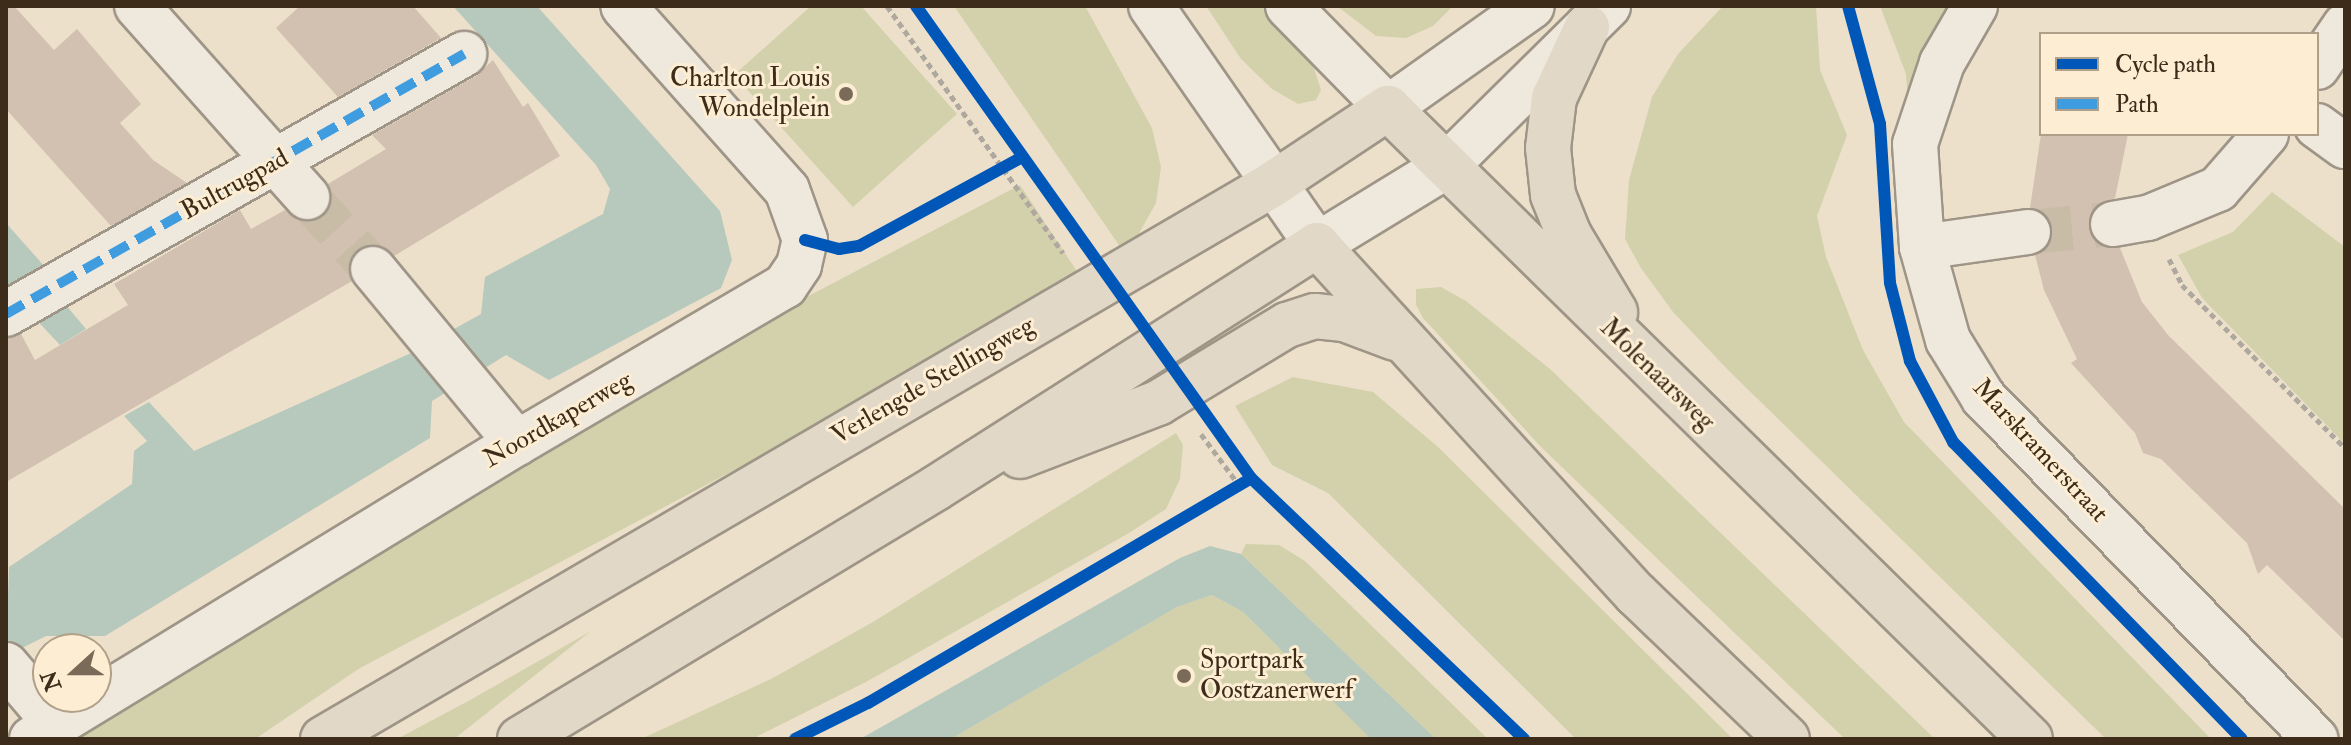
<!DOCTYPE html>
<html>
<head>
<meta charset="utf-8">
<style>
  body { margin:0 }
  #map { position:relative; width:2351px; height:745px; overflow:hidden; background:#ece0ca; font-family:"IM FELL Double Pica",serif }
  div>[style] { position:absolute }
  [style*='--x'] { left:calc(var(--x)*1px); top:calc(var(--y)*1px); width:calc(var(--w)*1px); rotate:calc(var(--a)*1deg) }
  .green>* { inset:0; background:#d2d1ab }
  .water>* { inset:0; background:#b7c8bc }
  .building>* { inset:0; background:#d2c0b0 }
  .minor-tunnel>* { height:44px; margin-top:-22px; transform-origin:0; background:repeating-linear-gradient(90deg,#c9bca7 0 44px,transparent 0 66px) }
  .path>* { height:5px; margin-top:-2.5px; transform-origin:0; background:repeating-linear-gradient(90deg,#aea89e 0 6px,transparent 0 10px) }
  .roads { filter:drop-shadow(2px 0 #9e9587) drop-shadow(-2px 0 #9e9587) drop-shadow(0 2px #9e9587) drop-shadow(0 -2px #9e9587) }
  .minor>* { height:44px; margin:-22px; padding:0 22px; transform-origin:22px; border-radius:22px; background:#efe8dd }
  .major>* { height:44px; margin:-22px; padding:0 22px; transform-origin:22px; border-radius:22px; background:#e2d8c7 }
  .quiet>* { height:10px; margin-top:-5px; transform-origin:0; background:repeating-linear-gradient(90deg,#3f9cdf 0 20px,transparent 0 30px) }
  .cycleway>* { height:12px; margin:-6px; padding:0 6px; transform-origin:6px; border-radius:6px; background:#0057b8 }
  .dots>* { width:22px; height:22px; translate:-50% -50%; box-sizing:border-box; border:4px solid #fcedd3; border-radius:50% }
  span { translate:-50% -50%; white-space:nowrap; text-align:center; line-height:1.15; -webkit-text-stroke:6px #fcedd3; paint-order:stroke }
  .poi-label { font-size:26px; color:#3d2c1a }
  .right { translate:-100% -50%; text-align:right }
  .left { translate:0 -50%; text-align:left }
  .street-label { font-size:26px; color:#3d2c1a }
  .frame { position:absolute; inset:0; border:8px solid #3d2c1a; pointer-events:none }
  .legend { position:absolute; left:2039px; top:32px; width:280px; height:104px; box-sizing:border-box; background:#fcedd3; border:2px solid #b0a089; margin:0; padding:10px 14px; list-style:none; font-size:24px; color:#3d2c1a }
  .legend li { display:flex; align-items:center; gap:16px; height:40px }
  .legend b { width:40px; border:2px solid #b0a089 }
  .north { position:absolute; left:32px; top:633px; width:80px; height:80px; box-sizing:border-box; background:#fcedd3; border:2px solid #b0a089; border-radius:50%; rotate:249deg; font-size:22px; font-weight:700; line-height:32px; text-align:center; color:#3d2c1a }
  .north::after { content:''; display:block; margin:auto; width:28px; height:36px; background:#7a6b58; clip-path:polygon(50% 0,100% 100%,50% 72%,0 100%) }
</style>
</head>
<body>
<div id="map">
  <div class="green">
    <i style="clip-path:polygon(811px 6px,861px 6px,957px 114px,853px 207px,734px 75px)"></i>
    <i style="clip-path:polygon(954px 6px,1085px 6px,1152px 128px,1161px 167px,1156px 203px,1137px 237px,1121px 248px)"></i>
    <i style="clip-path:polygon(1206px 6px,1272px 6px,1313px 65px,1321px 90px,1316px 100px,1298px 104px,1272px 89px,1241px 59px)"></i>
    <i style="clip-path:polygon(1337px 6px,1453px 6px,1433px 26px,1406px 38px,1376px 36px)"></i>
    <i style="clip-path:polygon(1723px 6px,1816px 6px,1820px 70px,1847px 135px,1817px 216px,1826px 257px,1863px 350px,1904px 422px,2211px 739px,2106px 739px,1730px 372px,1673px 312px,1641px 268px,1625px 239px,1629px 180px,1652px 97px,1678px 54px)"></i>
    <i style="clip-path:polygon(1880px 6px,1946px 6px,1908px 104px,1906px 74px)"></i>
    <i style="clip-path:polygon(1020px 185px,1080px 276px,1001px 329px,360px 668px,255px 739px,71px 739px,778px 312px)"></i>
    <i style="clip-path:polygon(2272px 192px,2345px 247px,2345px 444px,2202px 298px,2178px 255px,2233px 232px)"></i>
    <i style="clip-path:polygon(1441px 287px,1466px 301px,1550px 369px,1935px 739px,1845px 739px,1541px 447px,1423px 318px,1416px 305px,1416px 289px)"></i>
    <i style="clip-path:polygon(1293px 377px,1373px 392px,1438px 447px,1733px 739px,1576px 739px,1328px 493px,1272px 465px,1235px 406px)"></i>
    <i style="clip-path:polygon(1176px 433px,1183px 445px,1180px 479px,1166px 509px,1129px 533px,866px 682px,752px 739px,641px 739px,771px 679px,873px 622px)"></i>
    <i style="clip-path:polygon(1246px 544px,1279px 545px,1305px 561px,1488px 739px,1436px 739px,1241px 554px)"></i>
    <i style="clip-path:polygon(1212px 595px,1243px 612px,1372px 739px,951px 739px,1177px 607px)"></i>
    <i style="clip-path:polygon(591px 631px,454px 739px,397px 739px,472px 699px)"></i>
  </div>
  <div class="water">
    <i style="clip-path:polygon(453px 6px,537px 6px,720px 211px,732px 260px,721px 288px,549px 380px,506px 355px,432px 401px,430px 438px,105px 636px,46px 636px,6px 656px,9px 567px,132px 484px,134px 451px,147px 441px,124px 416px,149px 402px,194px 451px,411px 353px,481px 314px,485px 277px,603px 214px,610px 189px,596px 165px)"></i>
    <i style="clip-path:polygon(6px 223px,45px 267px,39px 273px,86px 329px,60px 345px,13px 295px,6px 300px)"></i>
    <i style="clip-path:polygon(1210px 546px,1241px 554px,1436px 739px,1371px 739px,1243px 612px,1212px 595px,1177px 607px,951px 739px,860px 739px,1180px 558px)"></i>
  </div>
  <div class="building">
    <i style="clip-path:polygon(6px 6px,14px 6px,54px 50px,77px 29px,141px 104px,120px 123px,153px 160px,187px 183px,111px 226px,6px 109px)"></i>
    <i style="clip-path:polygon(300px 6px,413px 6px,441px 38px,338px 97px,276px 28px)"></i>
    <i style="clip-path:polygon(493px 60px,523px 107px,528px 103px,560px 156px,394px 256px,381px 245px,358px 249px,349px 261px,352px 281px,6px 482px,6px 339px,21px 334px,35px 360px,128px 305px,114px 284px,240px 210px,251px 229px,285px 210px,300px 221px,323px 216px,331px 204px,328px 184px,386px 149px,372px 135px,476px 76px)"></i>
    <i style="clip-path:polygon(2041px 134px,2128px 134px,2115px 198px,2096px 205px,2089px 229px,2104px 247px,2120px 248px,2142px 302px,2168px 335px,2345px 509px,2345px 641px,2267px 565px,2258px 574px,2247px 543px,2161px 459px,2143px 453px,2135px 433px,2071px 363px,2077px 359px,2044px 290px,2035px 255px,2051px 242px,2053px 229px,2047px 216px,2030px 208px)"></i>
  </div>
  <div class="minor-tunnel">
    <i style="--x:307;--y:197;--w:98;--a:47.5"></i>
    <i style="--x:2028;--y:232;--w:85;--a:-5.4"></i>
  </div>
  <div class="path">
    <i style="--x:887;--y:6;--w:303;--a:54.5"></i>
    <i style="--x:2169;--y:259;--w:29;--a:63"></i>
    <i style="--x:2182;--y:285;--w:231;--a:45"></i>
    <i style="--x:1201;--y:434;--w:64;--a:53.3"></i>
  </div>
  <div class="roads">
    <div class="minor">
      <i style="--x:137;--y:6;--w:256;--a:48.3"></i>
      <i style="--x:1151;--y:6;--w:291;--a:55.2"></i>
      <i style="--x:1317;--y:245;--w:150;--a:-31.4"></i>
      <i style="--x:1445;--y:167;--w:229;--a:-44.6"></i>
      <i style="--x:1288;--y:6;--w:143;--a:45.6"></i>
      <i style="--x:1388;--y:108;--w:176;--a:-35.3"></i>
      <i style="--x:1975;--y:6;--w:66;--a:120.1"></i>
      <i style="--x:1942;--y:63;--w:85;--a:108.4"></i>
      <i style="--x:1915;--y:144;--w:103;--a:86.1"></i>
      <i style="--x:1922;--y:247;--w:97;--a:74.4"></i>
      <i style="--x:1948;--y:340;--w:67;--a:58.4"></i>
      <i style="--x:1983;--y:397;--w:477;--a:45.8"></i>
      <i style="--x:2317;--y:67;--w:50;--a:-55.7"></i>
      <i style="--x:2317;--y:126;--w:34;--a:36"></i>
      <i style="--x:2113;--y:224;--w:36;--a:-10"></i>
      <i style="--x:2148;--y:218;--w:76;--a:-22.5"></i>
      <i style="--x:2218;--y:189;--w:73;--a:-48.9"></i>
      <i style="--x:1922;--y:247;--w:107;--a:-8.1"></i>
      <i style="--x:373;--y:269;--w:226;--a:50.4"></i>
      <i style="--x:6;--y:314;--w:527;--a:-29.58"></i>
      <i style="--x:6;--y:665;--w:79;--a:49.6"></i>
      <i style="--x:32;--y:739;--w:568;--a:-31.4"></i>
      <i style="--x:517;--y:443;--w:311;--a:-30.4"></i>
      <i style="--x:785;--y:286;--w:25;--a:-56"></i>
      <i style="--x:799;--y:265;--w:26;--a:-77"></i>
      <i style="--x:805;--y:240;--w:53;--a:-109.8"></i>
      <i style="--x:787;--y:190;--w:246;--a:-131.7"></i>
    </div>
    <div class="major">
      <i style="--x:1587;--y:27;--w:78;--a:114.9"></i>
      <i style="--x:1554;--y:98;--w:50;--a:96.8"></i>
      <i style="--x:1548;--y:148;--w:47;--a:83.9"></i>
      <i style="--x:1553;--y:195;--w:43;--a:68.2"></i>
      <i style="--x:1569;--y:235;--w:90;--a:59.1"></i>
      <i style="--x:1020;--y:456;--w:148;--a:-21"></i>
      <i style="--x:1158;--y:403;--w:151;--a:-31.2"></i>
      <i style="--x:1287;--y:325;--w:29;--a:-18"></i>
      <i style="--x:1315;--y:316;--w:29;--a:6"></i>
      <i style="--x:1344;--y:319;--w:54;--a:20.4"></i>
      <i style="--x:323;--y:739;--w:1100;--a:-30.29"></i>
      <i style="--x:1273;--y:184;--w:138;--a:-33.5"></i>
      <i style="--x:1388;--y:108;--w:900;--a:44.5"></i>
      <i style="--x:520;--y:739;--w:486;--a:-31.1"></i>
      <i style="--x:936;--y:488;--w:452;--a:-32.5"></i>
      <i style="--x:1317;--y:245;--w:473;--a:47.6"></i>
      <i style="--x:1636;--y:594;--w:209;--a:43.8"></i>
    </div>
  </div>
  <div class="quiet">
    <i style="--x:6;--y:314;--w:527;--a:-29.58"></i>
  </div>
  <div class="cycleway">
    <i style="--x:916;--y:6;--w:579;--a:54.63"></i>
    <i style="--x:1251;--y:478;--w:378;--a:43.7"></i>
    <i style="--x:1848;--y:6;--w:122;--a:74.8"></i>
    <i style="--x:1880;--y:124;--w:159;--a:86.4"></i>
    <i style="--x:1890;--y:283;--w:81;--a:75.6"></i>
    <i style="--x:1910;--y:361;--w:92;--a:62"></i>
    <i style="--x:1953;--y:442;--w:414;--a:45.8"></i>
    <i style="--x:805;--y:240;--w:35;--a:15"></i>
    <i style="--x:839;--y:249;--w:20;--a:-9"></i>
    <i style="--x:859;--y:246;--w:186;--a:-28.6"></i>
    <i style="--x:795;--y:739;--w:81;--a:-26.3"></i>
    <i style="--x:868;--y:703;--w:444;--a:-30.4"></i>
  </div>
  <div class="dots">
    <i style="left:846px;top:94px;background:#7a6b58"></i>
    <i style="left:1184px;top:676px;background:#7a6b58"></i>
  </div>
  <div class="poi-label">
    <span class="right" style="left:830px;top:94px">Charlton Louis<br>Wondelplein</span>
    <span class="left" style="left:1200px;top:676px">Sportpark<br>Oostzanerwerf</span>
  </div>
  <div class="street-label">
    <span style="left:235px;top:185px;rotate:-29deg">Bultrugpad</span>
    <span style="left:1657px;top:375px;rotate:44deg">Molenaarsweg</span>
    <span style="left:933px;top:381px;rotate:-30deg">Verlengde Stellingweg</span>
    <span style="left:558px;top:420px;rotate:-30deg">Noordkaperweg</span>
    <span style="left:2040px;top:451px;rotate:47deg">Marskramerstraat</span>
  </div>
  <div class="frame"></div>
  <ul class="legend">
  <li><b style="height:10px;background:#0057b8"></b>Cycle path</li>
  <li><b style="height:10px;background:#3f9cdf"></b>Path</li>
  </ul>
  <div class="north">N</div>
</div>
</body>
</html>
